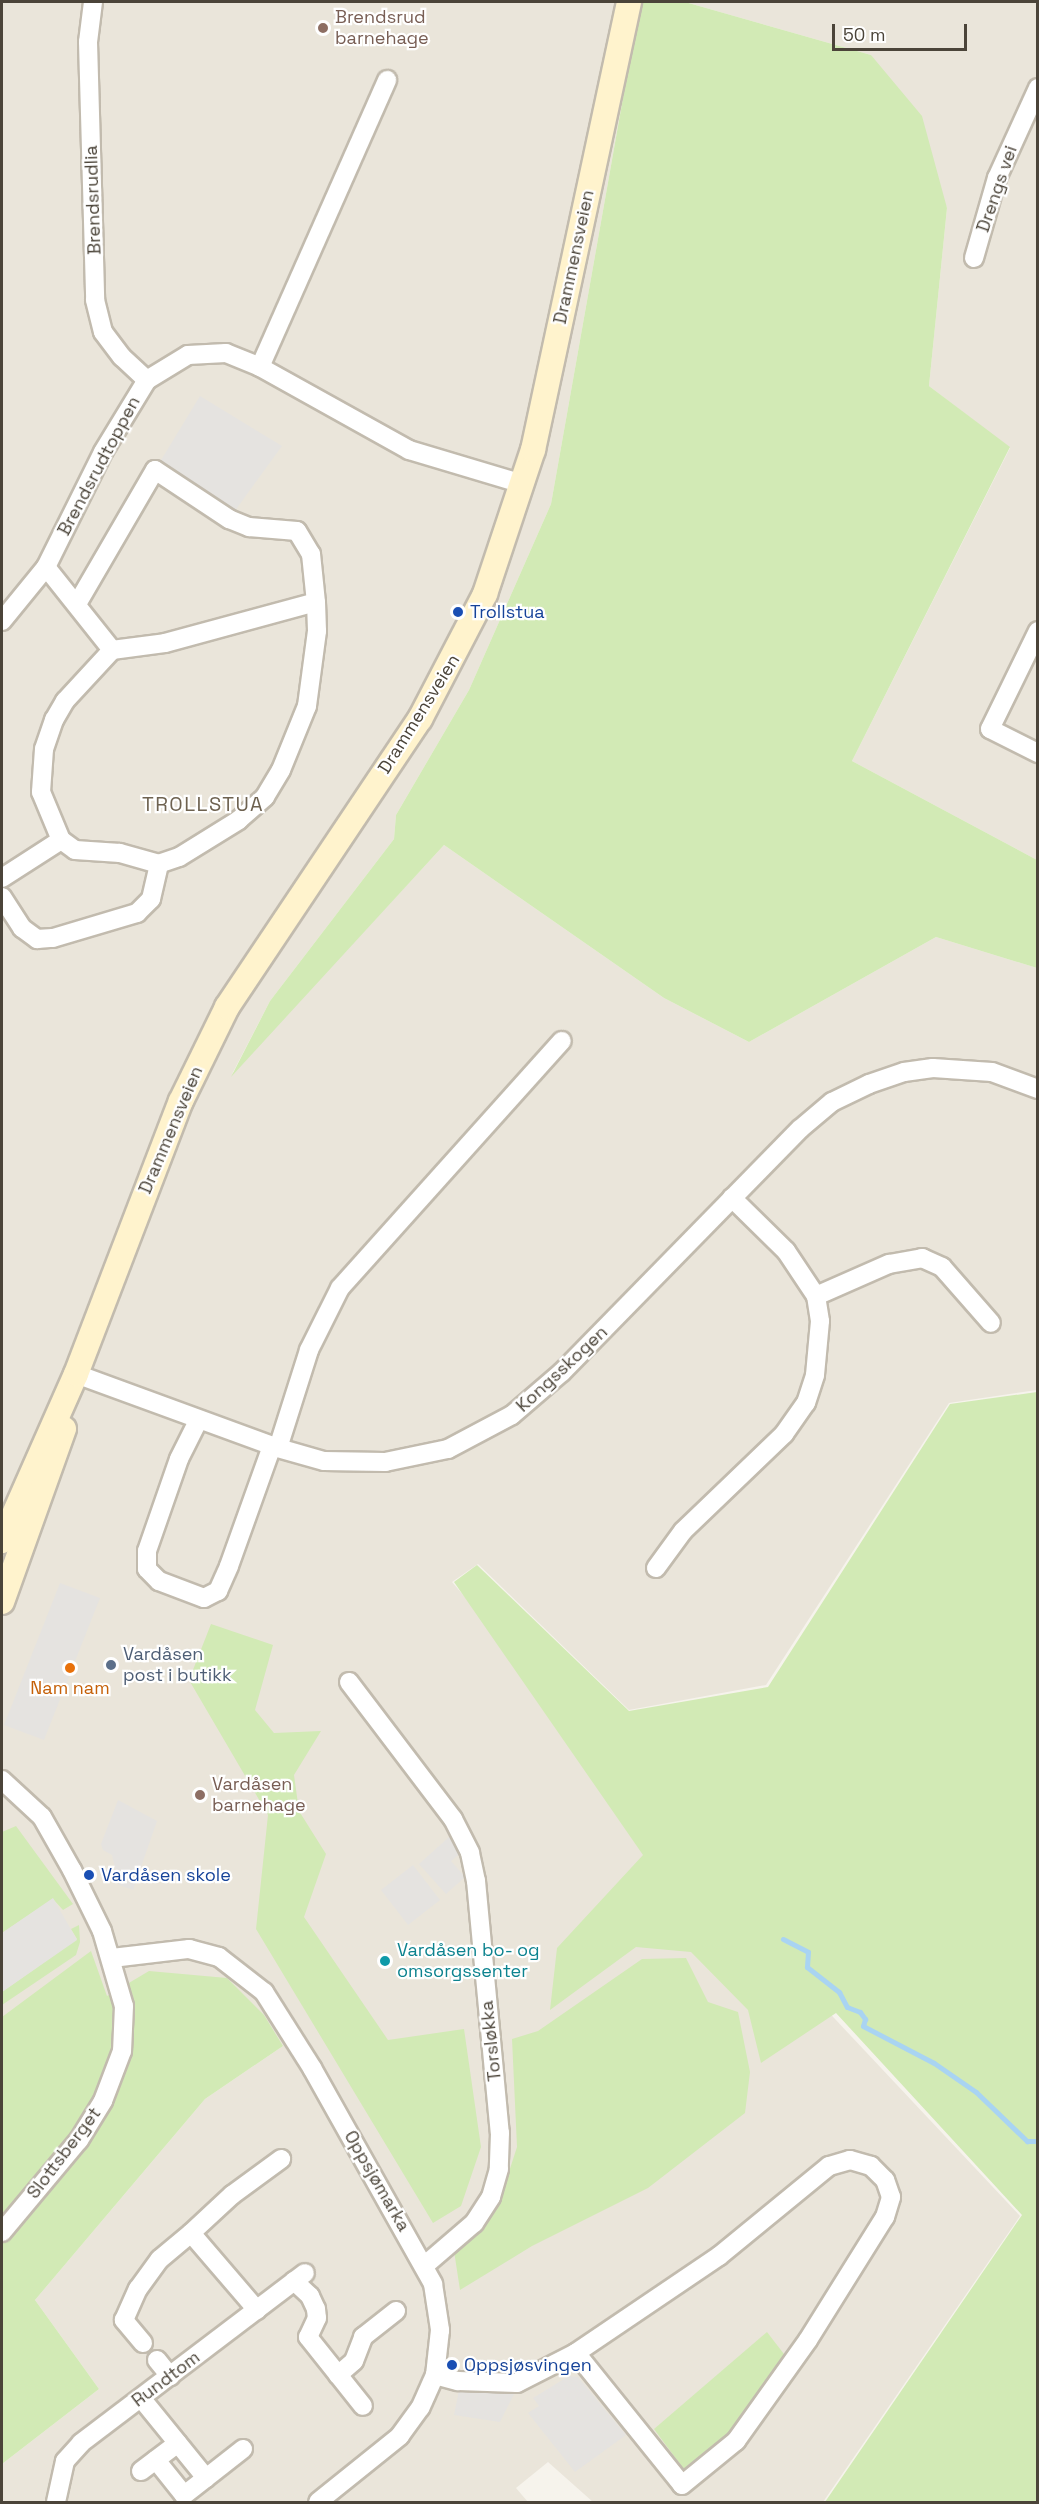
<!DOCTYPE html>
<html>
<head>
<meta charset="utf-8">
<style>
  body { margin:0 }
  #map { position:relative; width:1039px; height:2504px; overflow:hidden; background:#f6f3ec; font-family:"Space Grotesk",sans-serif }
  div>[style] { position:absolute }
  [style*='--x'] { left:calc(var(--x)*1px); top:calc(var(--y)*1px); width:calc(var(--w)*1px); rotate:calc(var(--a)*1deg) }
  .residential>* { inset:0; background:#eae5da }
  .green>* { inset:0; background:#d2eab5 }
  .parking>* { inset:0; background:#e5e3e0 }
  .stream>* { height:5px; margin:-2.5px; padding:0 2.5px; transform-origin:2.5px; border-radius:2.5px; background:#a9d4f2 }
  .roads { filter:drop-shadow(2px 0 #c2bbae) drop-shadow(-2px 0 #c2bbae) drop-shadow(0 2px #c2bbae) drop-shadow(0 -2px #c2bbae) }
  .street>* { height:18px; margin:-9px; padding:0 9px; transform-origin:9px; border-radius:9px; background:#fff }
  .secondary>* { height:24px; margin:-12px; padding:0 12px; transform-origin:12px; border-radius:12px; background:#fff3cd }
  .dots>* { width:16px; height:16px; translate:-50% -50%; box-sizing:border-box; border:3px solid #fff; border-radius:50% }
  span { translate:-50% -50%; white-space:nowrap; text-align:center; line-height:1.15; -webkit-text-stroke:4.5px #fff; paint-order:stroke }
  .education-label { font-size:18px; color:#785e54 }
  .left { translate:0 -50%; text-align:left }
  .street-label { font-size:18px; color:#4b4439 }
  .transit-label { font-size:18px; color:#164399 }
  .service-label { font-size:18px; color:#4e5e75 }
  .food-label { font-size:18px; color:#c56008 }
  .culture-label { font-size:18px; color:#0d838f }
  .neighbourhood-label { font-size:20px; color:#6e6250; letter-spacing:1.5px }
  .frame { position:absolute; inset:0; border:3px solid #4b4439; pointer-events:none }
  .scale { position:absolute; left:832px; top:24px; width:135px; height:27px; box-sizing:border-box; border:3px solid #4b4439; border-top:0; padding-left:8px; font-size:18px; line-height:21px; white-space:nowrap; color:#4b4439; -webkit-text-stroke:4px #fff; paint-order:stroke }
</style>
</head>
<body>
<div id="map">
  <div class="residential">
    <i style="clip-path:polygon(2px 2px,640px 2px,551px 504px,469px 690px,396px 815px,394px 839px,270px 1001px,232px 1074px,444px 845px,664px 998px,749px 1042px,936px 937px,1037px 968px,1037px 1390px,949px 1403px,766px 1685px,629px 1710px,478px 1564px,452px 1582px,743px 1921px,1020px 2216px,823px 2502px,593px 2502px,548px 2462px,516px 2488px,528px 2502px,2px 2502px,2px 2464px,99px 2389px,35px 2300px,205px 2099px,283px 2046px,2px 2094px)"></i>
    <i style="clip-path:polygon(685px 2px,1037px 2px,1037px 860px,852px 761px,1010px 448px,929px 386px,947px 208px,871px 55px)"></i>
  </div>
  <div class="green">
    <i style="clip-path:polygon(640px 2px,685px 2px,871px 55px,922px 116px,947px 208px,929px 386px,1010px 447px,852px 761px,1037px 860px,1037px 968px,936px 937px,749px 1042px,664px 998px,444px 845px,231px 1077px,270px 1001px,394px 839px,396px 815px,469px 690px,551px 504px)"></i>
    <i style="clip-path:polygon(1037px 1392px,1037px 2502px,825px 2502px,1022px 2215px,836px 2013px,761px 2063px,748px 2010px,691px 1952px,636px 1947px,550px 2010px,557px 1948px,643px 1855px,454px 1582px,477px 1565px,629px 1711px,768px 1687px,950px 1404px)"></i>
    <i style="clip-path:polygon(211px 1624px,273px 1645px,255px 1710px,274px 1733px,321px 1731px,294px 1775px,299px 1811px,326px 1854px,304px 1917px,388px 2040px,464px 2029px,481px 2147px,461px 2206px,433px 2223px,256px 1929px,268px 1815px,189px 1680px)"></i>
    <i style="clip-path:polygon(16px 1826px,73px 1904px,63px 1910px,53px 1899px,2px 1933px,2px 1832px)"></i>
    <i style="clip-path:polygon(79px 1925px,80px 1942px,76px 1955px,2px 2005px,2px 1992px,77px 1939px,71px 1929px)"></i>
    <i style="clip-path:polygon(91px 1951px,107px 1996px,149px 1971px,227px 1978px,264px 2015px,283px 2046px,205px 2099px,35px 2300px,99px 2389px,2px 2464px,2px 2017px)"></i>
    <i style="clip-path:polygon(686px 1958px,708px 2002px,738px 2012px,750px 2072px,745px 2113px,648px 2188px,532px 2246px,460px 2290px,454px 2251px,481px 2228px,503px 2190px,517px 2147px,512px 2039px,538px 2031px,642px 1959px)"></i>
    <i style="clip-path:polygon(767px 2332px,787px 2358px,727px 2437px,685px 2471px,654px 2429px)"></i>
  </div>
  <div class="parking">
    <i style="clip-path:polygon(200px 396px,282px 446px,229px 519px,155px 470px)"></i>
    <i style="clip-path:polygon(60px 1583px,100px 1598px,44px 1740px,4px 1725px)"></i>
    <i style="clip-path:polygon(118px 1800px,157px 1821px,133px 1890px,119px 1885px,112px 1855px,103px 1850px,101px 1844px)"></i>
    <i style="clip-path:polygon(449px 1837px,462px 1852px,451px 1861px,465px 1877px,446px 1894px,419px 1864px)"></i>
    <i style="clip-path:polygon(413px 1865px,440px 1900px,408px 1925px,381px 1890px)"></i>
    <i style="clip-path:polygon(53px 1898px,77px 1940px,2px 1992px,2px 1933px)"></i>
    <i style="clip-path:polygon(569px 2376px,578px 2377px,626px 2435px,575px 2472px,528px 2413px,539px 2406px,533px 2398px)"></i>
    <i style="clip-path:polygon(459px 2390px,515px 2392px,500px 2422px,454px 2415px)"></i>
  </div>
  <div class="stream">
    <i style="--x:783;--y:1939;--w:28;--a:27"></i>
    <i style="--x:808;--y:1952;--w:15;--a:94"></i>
    <i style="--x:807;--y:1967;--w:41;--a:38"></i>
    <i style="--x:839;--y:1992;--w:17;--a:62"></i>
    <i style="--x:847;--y:2007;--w:14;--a:21"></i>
    <i style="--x:860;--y:2012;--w:9;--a:54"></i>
    <i style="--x:865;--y:2019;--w:7;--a:106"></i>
    <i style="--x:863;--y:2026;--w:80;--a:27.5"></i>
    <i style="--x:934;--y:2063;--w:51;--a:34.6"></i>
    <i style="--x:976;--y:2092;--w:71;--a:43.9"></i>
    <i style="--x:1027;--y:2141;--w:11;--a:0"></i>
  </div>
  <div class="roads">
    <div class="street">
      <i style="--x:93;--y:2;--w:40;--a:97.1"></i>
      <i style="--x:88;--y:42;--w:258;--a:88.4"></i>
      <i style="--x:95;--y:300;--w:33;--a:76"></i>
      <i style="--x:103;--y:332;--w:31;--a:53"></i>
      <i style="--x:122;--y:357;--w:34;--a:43"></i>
      <i style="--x:974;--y:258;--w:83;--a:-74"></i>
      <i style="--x:997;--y:178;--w:99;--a:-65.5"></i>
      <i style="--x:260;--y:367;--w:314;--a:-66.1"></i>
      <i style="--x:46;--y:567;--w:106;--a:51.5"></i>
      <i style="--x:112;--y:650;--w:53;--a:-7.5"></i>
      <i style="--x:165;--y:643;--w:156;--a:-15.2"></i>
      <i style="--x:316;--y:602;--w:29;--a:88"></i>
      <i style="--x:317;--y:631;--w:76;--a:97.6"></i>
      <i style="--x:307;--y:706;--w:69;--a:112.1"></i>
      <i style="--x:281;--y:770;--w:31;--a:121"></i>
      <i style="--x:265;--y:797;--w:35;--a:139"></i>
      <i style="--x:239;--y:820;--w:70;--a:148.3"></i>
      <i style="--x:179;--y:857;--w:21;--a:161"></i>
      <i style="--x:159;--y:864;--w:41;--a:-164.2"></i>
      <i style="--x:120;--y:853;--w:45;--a:-176.2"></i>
      <i style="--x:75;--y:850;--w:17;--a:-144"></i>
      <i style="--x:61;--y:840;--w:52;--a:-112.6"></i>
      <i style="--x:41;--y:792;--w:43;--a:-86"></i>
      <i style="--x:44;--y:749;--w:31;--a:-71"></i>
      <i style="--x:54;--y:720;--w:22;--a:-60"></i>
      <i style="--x:65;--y:701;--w:69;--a:-47.3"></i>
      <i style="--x:77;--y:604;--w:155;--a:-59.8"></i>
      <i style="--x:155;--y:470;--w:89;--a:33.5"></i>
      <i style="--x:229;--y:519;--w:22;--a:22"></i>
      <i style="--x:249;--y:527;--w:48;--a:4.8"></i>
      <i style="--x:297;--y:531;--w:27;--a:59"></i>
      <i style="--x:311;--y:554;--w:48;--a:84.1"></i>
      <i style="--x:2;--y:621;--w:70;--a:-50.8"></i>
      <i style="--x:46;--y:567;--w:128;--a:-63.6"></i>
      <i style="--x:103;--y:452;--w:84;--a:-58.6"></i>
      <i style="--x:147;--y:380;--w:48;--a:-31.4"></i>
      <i style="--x:188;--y:355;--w:38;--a:-3"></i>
      <i style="--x:226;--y:353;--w:37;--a:22"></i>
      <i style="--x:260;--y:367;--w:171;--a:29.1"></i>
      <i style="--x:409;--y:450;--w:119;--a:16.6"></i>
      <i style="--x:1038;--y:631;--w:109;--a:116.1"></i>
      <i style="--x:990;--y:729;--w:54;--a:26.6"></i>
      <i style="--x:2;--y:878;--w:70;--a:-32.8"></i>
      <i style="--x:2;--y:897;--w:37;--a:57"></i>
      <i style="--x:22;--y:928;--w:19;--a:36"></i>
      <i style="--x:37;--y:939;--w:16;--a:-4"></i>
      <i style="--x:53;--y:938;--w:88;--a:-16.6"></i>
      <i style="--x:137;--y:913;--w:20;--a:-45"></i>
      <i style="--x:151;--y:899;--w:36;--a:-77"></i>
      <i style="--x:816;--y:1296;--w:80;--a:-23.7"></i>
      <i style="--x:889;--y:1264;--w:34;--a:-10"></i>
      <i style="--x:922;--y:1258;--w:22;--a:24"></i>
      <i style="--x:942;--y:1267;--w:74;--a:48.8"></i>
      <i style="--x:76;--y:1374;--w:215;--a:20.1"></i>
      <i style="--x:278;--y:1448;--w:103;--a:-72.4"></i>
      <i style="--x:309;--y:1350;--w:69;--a:-63.4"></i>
      <i style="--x:340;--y:1288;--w:332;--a:-48.1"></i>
      <i style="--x:198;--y:1421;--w:42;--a:116.6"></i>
      <i style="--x:179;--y:1459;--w:97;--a:109.2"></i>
      <i style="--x:147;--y:1551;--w:18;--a:90"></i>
      <i style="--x:147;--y:1569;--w:17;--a:45"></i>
      <i style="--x:159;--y:1581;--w:48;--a:20.7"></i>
      <i style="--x:204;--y:1598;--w:16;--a:-27"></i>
      <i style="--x:218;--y:1591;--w:27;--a:-66"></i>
      <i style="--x:229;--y:1566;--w:127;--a:-70.3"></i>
      <i style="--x:278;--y:1448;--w:48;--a:15.8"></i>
      <i style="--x:324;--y:1461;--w:61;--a:0.9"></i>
      <i style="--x:385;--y:1462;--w:64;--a:-11.7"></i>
      <i style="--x:448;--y:1449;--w:72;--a:-28"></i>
      <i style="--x:512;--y:1415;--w:66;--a:-40.7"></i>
      <i style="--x:562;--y:1372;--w:340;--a:-45.6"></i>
      <i style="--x:800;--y:1129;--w:42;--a:-40.2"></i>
      <i style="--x:832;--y:1102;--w:41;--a:-25.9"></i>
      <i style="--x:869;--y:1084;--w:37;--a:-19"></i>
      <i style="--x:904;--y:1072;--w:29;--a:-8"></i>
      <i style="--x:933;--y:1068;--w:59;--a:3.9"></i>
      <i style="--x:992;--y:1072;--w:49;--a:20.3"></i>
      <i style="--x:656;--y:1568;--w:46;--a:-53.9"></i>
      <i style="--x:683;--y:1531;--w:140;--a:-43.8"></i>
      <i style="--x:784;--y:1434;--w:38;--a:-55"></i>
      <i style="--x:806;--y:1403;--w:29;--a:-72"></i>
      <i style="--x:815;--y:1375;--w:54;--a:-84.7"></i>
      <i style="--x:820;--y:1321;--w:25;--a:-99"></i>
      <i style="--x:816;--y:1296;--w:54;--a:-123.7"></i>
      <i style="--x:786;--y:1251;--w:76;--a:-135.5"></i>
      <i style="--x:349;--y:1682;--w:172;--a:52.8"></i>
      <i style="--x:453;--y:1819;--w:38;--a:63"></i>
      <i style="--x:470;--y:1853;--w:29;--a:78"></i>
      <i style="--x:476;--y:1881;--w:253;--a:84.6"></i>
      <i style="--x:500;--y:2133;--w:36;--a:92"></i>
      <i style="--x:499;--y:2169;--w:29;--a:106"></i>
      <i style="--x:491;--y:2197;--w:31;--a:123"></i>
      <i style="--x:474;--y:2223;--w:66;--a:139.3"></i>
      <i style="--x:2;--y:1780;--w:54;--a:42.8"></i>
      <i style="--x:42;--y:1817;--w:61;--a:60.5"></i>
      <i style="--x:72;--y:1870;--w:68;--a:63.8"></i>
      <i style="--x:102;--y:1931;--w:78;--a:73.7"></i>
      <i style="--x:124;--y:2006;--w:45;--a:92.5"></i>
      <i style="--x:122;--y:2051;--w:53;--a:110.8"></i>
      <i style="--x:103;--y:2101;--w:46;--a:121.6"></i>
      <i style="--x:79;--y:2140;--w:120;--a:129.9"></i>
      <i style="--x:112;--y:1958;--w:78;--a:-6.7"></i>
      <i style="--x:189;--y:1949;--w:31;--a:15"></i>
      <i style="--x:219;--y:1957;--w:57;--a:37.9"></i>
      <i style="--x:264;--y:1992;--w:90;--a:57.7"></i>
      <i style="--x:312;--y:2068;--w:248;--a:60.7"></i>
      <i style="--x:433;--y:2284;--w:47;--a:81.3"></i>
      <i style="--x:440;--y:2330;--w:45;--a:96.3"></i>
      <i style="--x:435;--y:2375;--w:36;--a:114"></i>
      <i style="--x:420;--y:2408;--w:34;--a:126"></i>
      <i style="--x:400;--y:2436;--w:105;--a:141.2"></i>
      <i style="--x:294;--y:2281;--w:22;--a:43"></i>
      <i style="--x:310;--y:2296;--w:14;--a:65"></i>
      <i style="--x:316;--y:2309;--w:9;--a:84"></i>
      <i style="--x:317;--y:2318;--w:21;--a:115"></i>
      <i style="--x:308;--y:2337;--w:88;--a:51.4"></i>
      <i style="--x:257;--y:2310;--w:101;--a:-130.6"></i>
      <i style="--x:191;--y:2233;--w:56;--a:-42.8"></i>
      <i style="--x:232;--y:2195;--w:61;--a:-36.3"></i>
      <i style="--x:143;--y:2343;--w:30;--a:-130"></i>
      <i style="--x:124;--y:2320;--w:34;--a:-66"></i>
      <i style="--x:138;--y:2289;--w:37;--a:-54"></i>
      <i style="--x:160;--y:2259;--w:40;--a:-40"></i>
      <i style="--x:157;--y:2360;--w:21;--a:51"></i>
      <i style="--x:338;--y:2375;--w:21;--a:-41"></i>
      <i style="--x:354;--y:2361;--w:26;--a:-69"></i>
      <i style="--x:363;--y:2337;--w:42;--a:-38.2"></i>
      <i style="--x:435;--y:2375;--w:24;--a:15"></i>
      <i style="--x:458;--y:2381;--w:59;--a:1.9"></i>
      <i style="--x:517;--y:2383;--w:66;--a:-27"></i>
      <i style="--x:576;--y:2353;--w:169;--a:51.2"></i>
      <i style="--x:682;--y:2485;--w:70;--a:-39.2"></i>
      <i style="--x:736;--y:2441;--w:124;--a:-54.5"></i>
      <i style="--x:808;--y:2340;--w:145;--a:-58"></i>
      <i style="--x:885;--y:2217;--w:21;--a:-73"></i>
      <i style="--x:891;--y:2197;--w:18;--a:-109"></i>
      <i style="--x:885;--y:2180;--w:20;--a:-135"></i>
      <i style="--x:871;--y:2166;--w:22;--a:-164"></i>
      <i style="--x:850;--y:2160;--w:22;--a:164"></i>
      <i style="--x:829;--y:2166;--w:142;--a:140.7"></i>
      <i style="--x:719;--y:2256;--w:173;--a:145.9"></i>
      <i style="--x:141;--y:2398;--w:103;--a:50.9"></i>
      <i style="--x:206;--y:2478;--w:28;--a:142"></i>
      <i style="--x:184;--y:2495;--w:45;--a:-128.7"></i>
      <i style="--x:141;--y:2471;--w:46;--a:-37.1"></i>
      <i style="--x:206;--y:2478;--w:47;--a:-38.1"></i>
      <i style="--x:56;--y:2502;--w:42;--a:-77.6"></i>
      <i style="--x:65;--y:2461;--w:24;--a:-48"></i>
      <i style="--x:81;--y:2443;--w:281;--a:-37.2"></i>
    </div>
    <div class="secondary">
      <i style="--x:2;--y:1541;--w:183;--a:-66.1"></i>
      <i style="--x:76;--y:1374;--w:292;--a:-69"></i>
      <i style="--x:181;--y:1101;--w:105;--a:-63.9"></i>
      <i style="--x:227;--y:1007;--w:347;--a:-56.2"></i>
      <i style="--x:420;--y:719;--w:141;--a:-62.5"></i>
      <i style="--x:485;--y:594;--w:152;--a:-71.6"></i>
      <i style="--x:533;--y:450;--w:458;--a:-77.9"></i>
      <i style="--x:2;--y:1602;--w:184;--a:-70.3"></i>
    </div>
  </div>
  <div class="dots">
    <i style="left:323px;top:28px;background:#8d6e63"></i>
    <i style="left:458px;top:612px;background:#1a4fb4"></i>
    <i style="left:111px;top:1665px;background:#5c6f8a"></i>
    <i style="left:70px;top:1668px;background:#e8710a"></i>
    <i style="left:200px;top:1795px;background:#8d6e63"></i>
    <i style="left:89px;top:1875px;background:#1a4fb4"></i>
    <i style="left:385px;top:1961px;background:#0f9aa8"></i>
    <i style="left:452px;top:2365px;background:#1a4fb4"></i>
  </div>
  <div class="education-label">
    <span class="left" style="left:335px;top:28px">Brendsrud<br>barnehage</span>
    <span class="left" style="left:212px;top:1795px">Vardåsen<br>barnehage</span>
  </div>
  <div class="street-label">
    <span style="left:997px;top:189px;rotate:-71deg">Drengs vei</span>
    <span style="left:93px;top:200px;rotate:-92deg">Brendsrudlia</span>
    <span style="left:574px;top:257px;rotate:-78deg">Drammensveien</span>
    <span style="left:99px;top:466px;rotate:-62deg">Brendsrudtoppen</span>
    <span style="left:419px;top:714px;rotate:-58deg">Drammensveien</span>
    <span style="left:171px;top:1130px;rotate:-67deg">Drammensveien</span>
    <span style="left:562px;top:1369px;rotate:-43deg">Kongsskogen</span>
    <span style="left:491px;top:2041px;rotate:-96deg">Torsløkka</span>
    <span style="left:64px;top:2153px;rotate:-53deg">Slottsberget</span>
    <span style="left:377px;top:2181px;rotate:60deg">Oppsjømarka</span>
    <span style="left:166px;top:2379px;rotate:-37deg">Rundtom</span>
  </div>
  <div class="transit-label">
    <span class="left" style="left:470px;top:612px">Trollstua</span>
    <span class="left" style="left:101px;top:1875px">Vardåsen skole</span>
    <span class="left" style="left:464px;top:2365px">Oppsjøsvingen</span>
  </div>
  <div class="service-label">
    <span class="left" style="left:123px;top:1665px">Vardåsen<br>post i butikk</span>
  </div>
  <div class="food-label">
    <span style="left:70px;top:1688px">Nam nam</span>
  </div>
  <div class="culture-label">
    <span class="left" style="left:397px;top:1961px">Vardåsen bo- og<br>omsorgssenter</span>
  </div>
  <div class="neighbourhood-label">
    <span style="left:203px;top:804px">TROLLSTUA</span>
  </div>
  <div class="frame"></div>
  <div class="scale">50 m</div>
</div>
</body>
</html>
